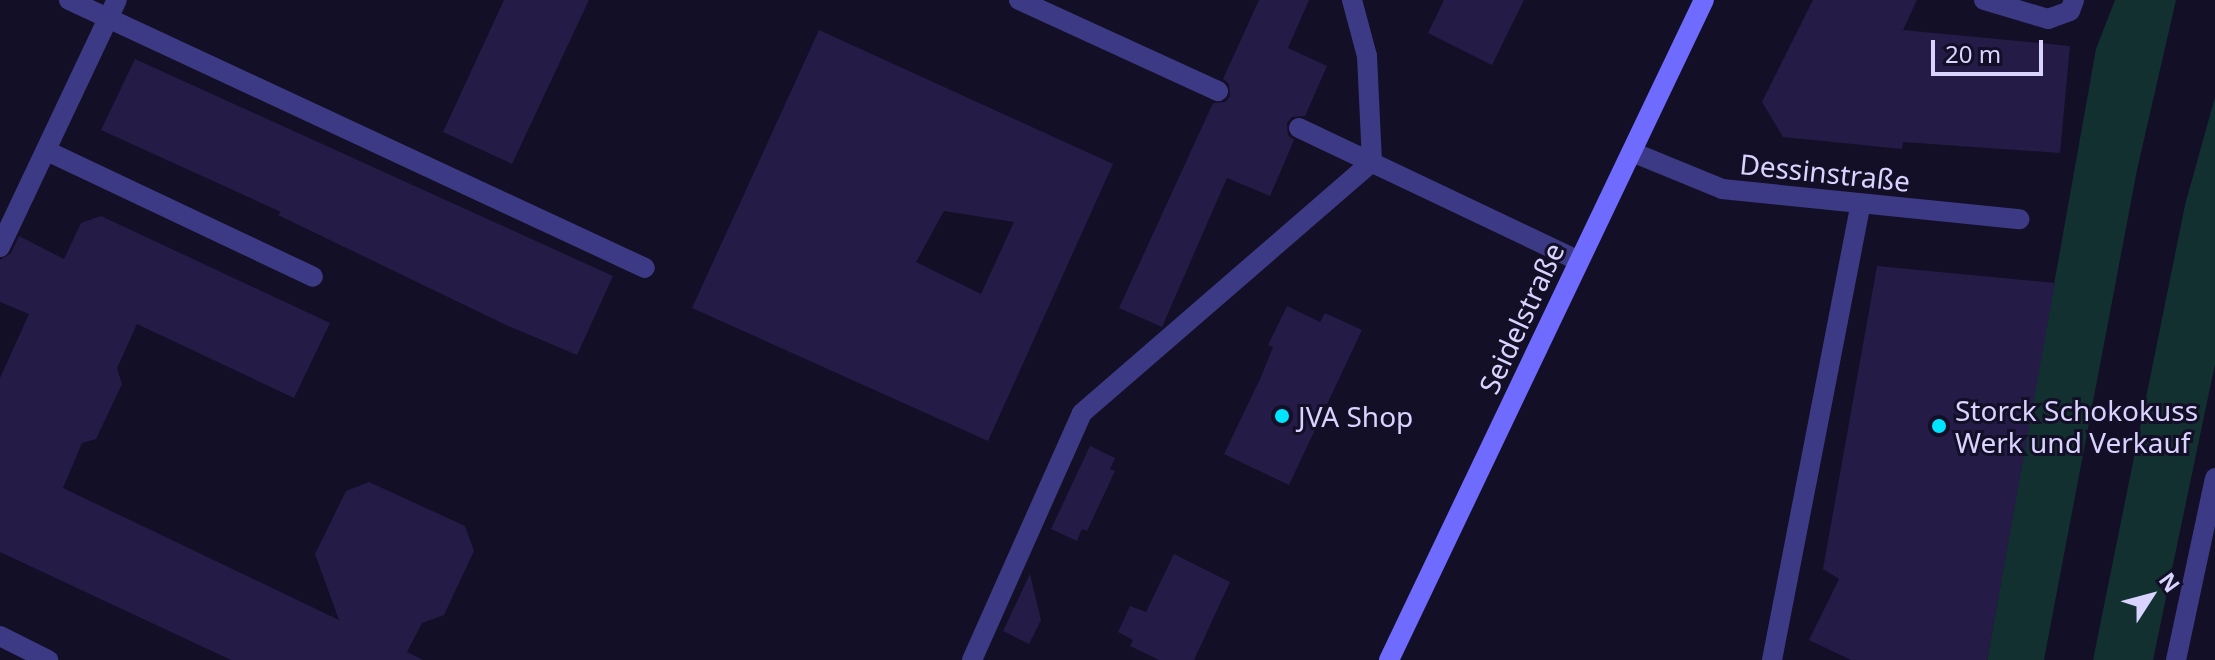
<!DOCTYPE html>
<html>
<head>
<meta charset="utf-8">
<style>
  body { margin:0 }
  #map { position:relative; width:2215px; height:660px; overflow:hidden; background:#130f26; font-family:"Noto Sans",sans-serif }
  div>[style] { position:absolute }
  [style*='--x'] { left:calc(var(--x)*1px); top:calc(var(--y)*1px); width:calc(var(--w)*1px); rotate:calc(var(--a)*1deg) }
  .green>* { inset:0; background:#12302f }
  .building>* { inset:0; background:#241b47 }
  .lane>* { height:20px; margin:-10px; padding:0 10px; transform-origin:10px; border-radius:10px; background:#3d3a85 }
  .street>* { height:20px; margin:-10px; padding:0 10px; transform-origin:10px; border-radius:10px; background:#3d3a85 }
  .secondary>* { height:20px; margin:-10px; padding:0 10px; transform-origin:10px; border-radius:10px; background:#6f6bff }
  .dots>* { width:22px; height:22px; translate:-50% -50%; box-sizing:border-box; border:4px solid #130f26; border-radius:50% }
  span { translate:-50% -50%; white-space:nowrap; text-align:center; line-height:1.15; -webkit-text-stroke:6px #130f26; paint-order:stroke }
  .street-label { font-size:28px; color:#d9d4ff }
  .poi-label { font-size:28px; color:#d9d4ff }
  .left { translate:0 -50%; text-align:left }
  .north { position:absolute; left:2111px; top:556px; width:80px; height:80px; -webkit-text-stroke:6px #130f26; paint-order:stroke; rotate:54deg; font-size:22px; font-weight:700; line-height:32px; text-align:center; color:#d9d4ff }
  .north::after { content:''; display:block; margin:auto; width:28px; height:36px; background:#d9d4ff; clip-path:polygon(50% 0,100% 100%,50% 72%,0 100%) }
  .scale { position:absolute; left:1931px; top:40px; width:112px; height:36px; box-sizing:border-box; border:4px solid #d9d4ff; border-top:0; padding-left:10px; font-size:24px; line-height:28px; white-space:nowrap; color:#d9d4ff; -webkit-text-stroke:6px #130f26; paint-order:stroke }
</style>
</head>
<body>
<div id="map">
  <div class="green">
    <i style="clip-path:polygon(2115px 0,2176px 0,2137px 170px,2044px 660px,1987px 660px,2096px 49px)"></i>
    <i style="clip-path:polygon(2215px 97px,2215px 364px,2153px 660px,2093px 660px,2185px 205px)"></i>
  </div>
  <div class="building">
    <i style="clip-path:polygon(504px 0,589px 0,512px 164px,443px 132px)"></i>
    <i style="clip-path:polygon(1259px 0,1309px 0,1288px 48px,1327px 66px,1305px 116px,1292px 117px,1287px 123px,1288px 135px,1294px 140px,1270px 196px,1227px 178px,1162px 327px,1119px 308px,1213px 103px,1225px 102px,1230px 96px,1229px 84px,1223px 79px)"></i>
    <i style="clip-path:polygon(1444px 0,1524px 0,1492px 65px,1428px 33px)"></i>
    <i style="clip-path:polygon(1813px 0,1917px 0,1903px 30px,2070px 46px,2060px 153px,1903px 142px,1902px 149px,1783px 137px,1762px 102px)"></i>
    <i style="clip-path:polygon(evenodd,819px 30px,1113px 164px,988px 441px,692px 308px,819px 30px,944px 211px,1014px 222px,981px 294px,916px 262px,944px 211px)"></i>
    <i style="clip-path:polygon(135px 59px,613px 276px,577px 355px,506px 325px,278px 215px,281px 212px,101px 130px)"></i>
    <i style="clip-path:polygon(101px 216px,330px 323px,294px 398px,137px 324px,117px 368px,122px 384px,96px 439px,82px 443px,63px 488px,339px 620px,315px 554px,346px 491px,369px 482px,465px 526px,474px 551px,444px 615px,422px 623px,407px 652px,423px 660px,231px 660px,0 552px,0 378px,29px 314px,0 302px,0 260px,11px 253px,19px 236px,64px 259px,81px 223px)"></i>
    <i style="clip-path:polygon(1877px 266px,2055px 283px,1987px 660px,1851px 660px,1809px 640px,1839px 579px,1823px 569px)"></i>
    <i style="clip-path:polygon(1287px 306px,1320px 322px,1325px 313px,1362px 330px,1289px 485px,1224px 454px,1261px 377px,1273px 347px,1268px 345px)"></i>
    <i style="clip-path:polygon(1090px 446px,1115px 458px,1110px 469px,1115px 471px,1087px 531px,1082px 529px,1077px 541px,1051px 529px)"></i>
    <i style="clip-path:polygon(1174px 554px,1230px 582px,1194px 660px,1159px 660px,1130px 646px,1133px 640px,1118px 632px,1130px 606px,1146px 612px)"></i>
    <i style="clip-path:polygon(1030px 574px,1041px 620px,1029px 644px,1003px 631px)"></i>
  </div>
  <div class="lane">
    <i style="--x:69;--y:0;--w:635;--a:24.95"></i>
    <i style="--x:1019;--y:0;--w:219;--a:24.6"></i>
    <i style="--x:1984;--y:0;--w:67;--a:16.5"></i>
    <i style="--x:2048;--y:19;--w:23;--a:-20"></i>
    <i style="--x:2070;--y:11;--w:12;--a:-70"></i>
    <i style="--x:1299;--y:128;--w:310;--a:25.4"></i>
    <i style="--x:47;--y:151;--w:294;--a:25.3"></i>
    <i style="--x:0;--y:247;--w:273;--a:-64.7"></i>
    <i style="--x:0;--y:636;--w:54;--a:26.6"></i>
    <i style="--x:972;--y:660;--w:270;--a:-66"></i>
    <i style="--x:1082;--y:413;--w:384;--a:-40.9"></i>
    <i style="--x:1372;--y:162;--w:106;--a:-92.7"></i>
    <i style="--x:1367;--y:56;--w:58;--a:-105"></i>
    <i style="--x:1772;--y:660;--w:465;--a:-79"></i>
    <i style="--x:2176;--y:660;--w:186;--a:-77.9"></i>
  </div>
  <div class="street">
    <i style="--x:1632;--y:152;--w:97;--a:22.3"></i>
    <i style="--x:1722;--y:189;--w:299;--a:5.8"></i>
  </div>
  <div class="secondary">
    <i style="--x:1389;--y:660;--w:731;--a:-64.49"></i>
  </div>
  <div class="dots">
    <i style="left:1282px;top:416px;background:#00e5ff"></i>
    <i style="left:1939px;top:426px;background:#00e5ff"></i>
  </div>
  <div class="street-label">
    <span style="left:1825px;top:172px;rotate:6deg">Dessinstraße</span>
    <span style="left:1521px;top:318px;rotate:-65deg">Seidelstraße</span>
  </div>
  <div class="poi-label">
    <span class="left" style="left:1955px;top:426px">Storck Schokokuss<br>Werk und Verkauf</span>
    <span class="left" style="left:1298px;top:416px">JVA Shop</span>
  </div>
  <div class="north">N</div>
  <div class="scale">20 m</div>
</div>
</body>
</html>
